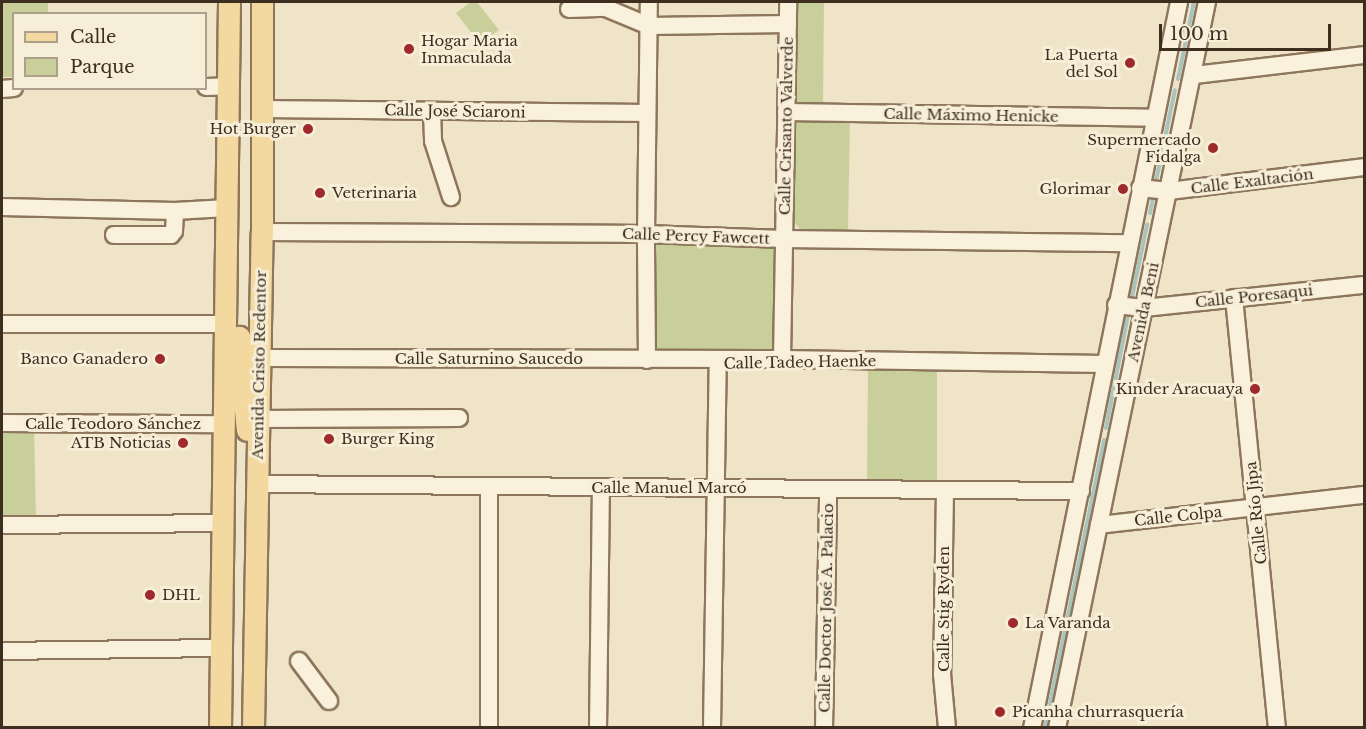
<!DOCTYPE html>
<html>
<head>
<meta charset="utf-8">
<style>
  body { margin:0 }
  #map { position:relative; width:1366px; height:729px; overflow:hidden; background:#f0e4c8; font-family:"Libre Baskerville",serif }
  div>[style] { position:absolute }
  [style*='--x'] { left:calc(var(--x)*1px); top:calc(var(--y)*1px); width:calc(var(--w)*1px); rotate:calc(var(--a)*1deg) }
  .green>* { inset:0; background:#c9cf9b }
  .stream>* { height:4px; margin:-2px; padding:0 2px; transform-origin:2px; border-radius:2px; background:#a9c4bc }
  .roads { filter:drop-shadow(2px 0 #8d765c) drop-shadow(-2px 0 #8d765c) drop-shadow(0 2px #8d765c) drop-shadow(0 -2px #8d765c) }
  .minor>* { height:16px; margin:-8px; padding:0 8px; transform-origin:8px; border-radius:8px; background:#faf1dc }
  .major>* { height:21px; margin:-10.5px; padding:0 10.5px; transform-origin:10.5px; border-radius:10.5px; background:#f3d9a0 }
  .dots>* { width:16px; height:16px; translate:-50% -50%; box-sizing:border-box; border:3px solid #f7eed8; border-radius:50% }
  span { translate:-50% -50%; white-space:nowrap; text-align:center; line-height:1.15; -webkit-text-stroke:6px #f7eed8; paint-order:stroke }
  .poi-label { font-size:15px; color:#3d2e20 }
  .left { translate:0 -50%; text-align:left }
  .right { translate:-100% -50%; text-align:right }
  .street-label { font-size:15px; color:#3d2e20 }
  .frame { position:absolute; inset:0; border:3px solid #3d2e20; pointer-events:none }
  .legend { position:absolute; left:12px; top:12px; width:195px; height:78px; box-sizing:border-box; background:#f7eed8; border:2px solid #ada18e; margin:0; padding:8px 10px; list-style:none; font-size:18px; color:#3d2e20 }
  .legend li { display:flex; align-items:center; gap:12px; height:30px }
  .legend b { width:30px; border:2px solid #ada18e }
  .scale { position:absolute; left:1159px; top:24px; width:172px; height:27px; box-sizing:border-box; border:3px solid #3d2e20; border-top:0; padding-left:8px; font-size:18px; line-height:21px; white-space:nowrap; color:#3d2e20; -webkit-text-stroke:4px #f7eed8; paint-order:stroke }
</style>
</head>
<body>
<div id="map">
  <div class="green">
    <i style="clip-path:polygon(2px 2px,48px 2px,48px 13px,14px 14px,13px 77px,2px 77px)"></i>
    <i style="clip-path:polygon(471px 2px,477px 2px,499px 30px,480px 44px,456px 13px)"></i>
    <i style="clip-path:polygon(796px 2px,824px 2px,823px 106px,799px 105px,795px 100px)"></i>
    <i style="clip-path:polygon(801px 118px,850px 118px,848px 230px,801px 230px,791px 219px,796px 123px)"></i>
    <i style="clip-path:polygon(665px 243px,778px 247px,777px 349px,773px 353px,661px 352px,655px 346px,650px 248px,654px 244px)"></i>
    <i style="clip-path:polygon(868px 367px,937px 368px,937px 483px,867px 481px)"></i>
    <i style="clip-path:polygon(2px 428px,34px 428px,36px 517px,2px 517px)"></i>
  </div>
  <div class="stream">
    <i style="--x:1178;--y:79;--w:79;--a:-78.3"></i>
    <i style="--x:1162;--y:152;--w:63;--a:-78.2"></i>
    <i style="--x:1156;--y:180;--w:17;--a:-77"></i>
    <i style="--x:1150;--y:213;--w:14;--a:-78"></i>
    <i style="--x:1132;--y:297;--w:74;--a:-78.2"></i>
    <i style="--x:1106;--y:428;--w:115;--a:-79"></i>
    <i style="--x:1045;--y:728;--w:294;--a:-78.4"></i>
  </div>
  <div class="roads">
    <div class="minor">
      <i style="--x:569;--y:9;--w:37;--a:-2"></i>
      <i style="--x:606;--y:8;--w:47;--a:22.7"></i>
      <i style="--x:649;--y:26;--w:139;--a:-0.8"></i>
      <i style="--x:1194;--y:75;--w:171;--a:-6.7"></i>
      <i style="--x:206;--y:87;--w:23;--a:-2"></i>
      <i style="--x:2;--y:89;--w:12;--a:-5"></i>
      <i style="--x:262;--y:109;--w:385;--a:0.6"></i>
      <i style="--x:432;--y:111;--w:30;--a:88"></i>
      <i style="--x:433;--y:141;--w:59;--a:72.2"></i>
      <i style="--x:786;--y:112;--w:369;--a:0.9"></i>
      <i style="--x:1140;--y:188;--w:29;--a:6"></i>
      <i style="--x:1169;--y:191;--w:196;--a:-7"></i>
      <i style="--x:2;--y:207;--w:173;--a:1.3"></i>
      <i style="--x:175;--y:211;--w:52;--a:-3.3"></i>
      <i style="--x:262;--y:232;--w:384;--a:0.3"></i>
      <i style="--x:646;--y:234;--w:138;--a:2.1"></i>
      <i style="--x:784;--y:239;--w:345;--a:0.7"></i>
      <i style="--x:114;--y:235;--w:57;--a:0"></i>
      <i style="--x:171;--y:235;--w:5;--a:-53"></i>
      <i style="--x:174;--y:231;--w:20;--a:-87"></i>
      <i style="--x:1234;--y:298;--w:432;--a:84.3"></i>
      <i style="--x:1116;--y:305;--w:28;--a:6"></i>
      <i style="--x:1144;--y:308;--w:221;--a:-6"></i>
      <i style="--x:2;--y:324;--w:223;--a:0"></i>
      <i style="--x:260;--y:358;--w:522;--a:0.11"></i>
      <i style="--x:782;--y:359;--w:322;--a:0.9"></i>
      <i style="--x:782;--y:359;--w:357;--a:-89"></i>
      <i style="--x:647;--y:360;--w:126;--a:-90.5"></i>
      <i style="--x:646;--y:234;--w:232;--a:-89.3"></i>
      <i style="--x:258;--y:419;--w:201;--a:-0.3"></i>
      <i style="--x:2;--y:423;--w:222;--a:0.3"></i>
      <i style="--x:257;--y:484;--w:824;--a:0.49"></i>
      <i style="--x:945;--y:490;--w:184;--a:90.9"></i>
      <i style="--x:942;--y:674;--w:54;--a:84.7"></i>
      <i style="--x:2;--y:525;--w:221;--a:-0.5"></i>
      <i style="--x:1099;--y:525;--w:267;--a:-6.5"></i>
      <i style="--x:2;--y:651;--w:219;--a:-0.8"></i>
      <i style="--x:299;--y:661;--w:50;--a:53.1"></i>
      <i style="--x:489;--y:728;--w:242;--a:-90"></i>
      <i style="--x:598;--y:728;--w:241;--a:-89.3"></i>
      <i style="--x:712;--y:728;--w:368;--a:-89.1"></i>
      <i style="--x:824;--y:728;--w:239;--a:-89"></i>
      <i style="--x:1032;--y:728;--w:741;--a:-78.55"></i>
      <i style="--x:1057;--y:728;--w:741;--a:-78.33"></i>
    </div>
    <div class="major">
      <i style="--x:226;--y:356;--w:15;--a:-79"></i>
      <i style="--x:229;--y:341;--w:11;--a:-22"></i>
      <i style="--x:239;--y:337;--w:8;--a:67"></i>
      <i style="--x:242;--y:344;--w:36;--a:90"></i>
      <i style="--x:242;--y:380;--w:50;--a:84.3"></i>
      <i style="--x:220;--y:728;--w:726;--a:-89.29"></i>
      <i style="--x:253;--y:728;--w:496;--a:-89"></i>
      <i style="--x:262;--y:232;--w:230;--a:-90"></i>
    </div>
  </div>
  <div class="dots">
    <i style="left:409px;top:49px;background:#9e2a2b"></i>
    <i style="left:1130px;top:63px;background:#9e2a2b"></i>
    <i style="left:308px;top:129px;background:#9e2a2b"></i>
    <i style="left:1213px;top:148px;background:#9e2a2b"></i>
    <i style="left:1123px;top:189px;background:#9e2a2b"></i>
    <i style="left:320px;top:193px;background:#9e2a2b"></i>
    <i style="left:160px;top:359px;background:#9e2a2b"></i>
    <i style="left:1255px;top:389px;background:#9e2a2b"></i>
    <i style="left:329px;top:439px;background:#9e2a2b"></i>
    <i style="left:183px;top:443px;background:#9e2a2b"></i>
    <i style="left:150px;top:595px;background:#9e2a2b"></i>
    <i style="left:1013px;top:623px;background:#9e2a2b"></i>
    <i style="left:1000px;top:712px;background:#9e2a2b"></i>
  </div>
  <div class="poi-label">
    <span class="left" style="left:421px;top:49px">Hogar Maria<br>Inmaculada</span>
    <span class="right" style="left:1118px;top:63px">La Puerta<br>del Sol</span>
    <span class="right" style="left:296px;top:129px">Hot Burger</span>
    <span class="right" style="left:1201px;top:148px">Supermercado<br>Fidalga</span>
    <span class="right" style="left:1111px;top:189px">Glorimar</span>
    <span class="left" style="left:332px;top:193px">Veterinaria</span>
    <span class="right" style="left:148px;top:359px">Banco Ganadero</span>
    <span class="right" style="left:1243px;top:389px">Kinder Aracuaya</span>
    <span class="left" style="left:341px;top:439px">Burger King</span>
    <span class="right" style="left:171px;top:443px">ATB Noticias</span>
    <span class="left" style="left:162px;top:595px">DHL</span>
    <span class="left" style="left:1025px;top:623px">La Varanda</span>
    <span class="left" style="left:1012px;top:712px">Picanha churrasquería</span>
  </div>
  <div class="street-label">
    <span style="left:455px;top:111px;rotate:1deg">Calle José Sciaroni</span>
    <span style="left:971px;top:115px;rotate:1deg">Calle Máximo Henicke</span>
    <span style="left:786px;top:126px;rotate:-89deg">Calle Crisanto Valverde</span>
    <span style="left:1252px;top:181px;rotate:-7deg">Calle Exaltación</span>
    <span style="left:696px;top:236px;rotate:2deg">Calle Percy Fawcett</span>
    <span style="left:1254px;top:296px;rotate:-6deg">Calle Poresaqui</span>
    <span style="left:1143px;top:312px;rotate:-78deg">Avenida Beni</span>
    <span style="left:489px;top:359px">Calle Saturnino Saucedo</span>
    <span style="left:800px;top:362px;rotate:-1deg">Calle Tadeo Haenke</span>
    <span style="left:259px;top:365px;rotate:-89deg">Avenida Cristo Redentor</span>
    <span style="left:113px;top:424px">Calle Teodoro Sánchez</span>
    <span style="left:669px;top:488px">Calle Manuel Marcó</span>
    <span style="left:1256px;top:513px;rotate:-96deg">Calle Río Jipa</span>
    <span style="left:1178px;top:516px;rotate:-6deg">Calle Colpa</span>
    <span style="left:826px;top:608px;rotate:-89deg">Calle Doctor José A. Palacio</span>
    <span style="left:944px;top:609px;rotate:-90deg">Calle Stig Ryden</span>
  </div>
  <div class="frame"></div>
  <ul class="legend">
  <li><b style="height:8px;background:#f3d9a0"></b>Calle</li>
  <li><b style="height:16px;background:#c9cf9b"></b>Parque</li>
  </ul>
  <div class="scale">100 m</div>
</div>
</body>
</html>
